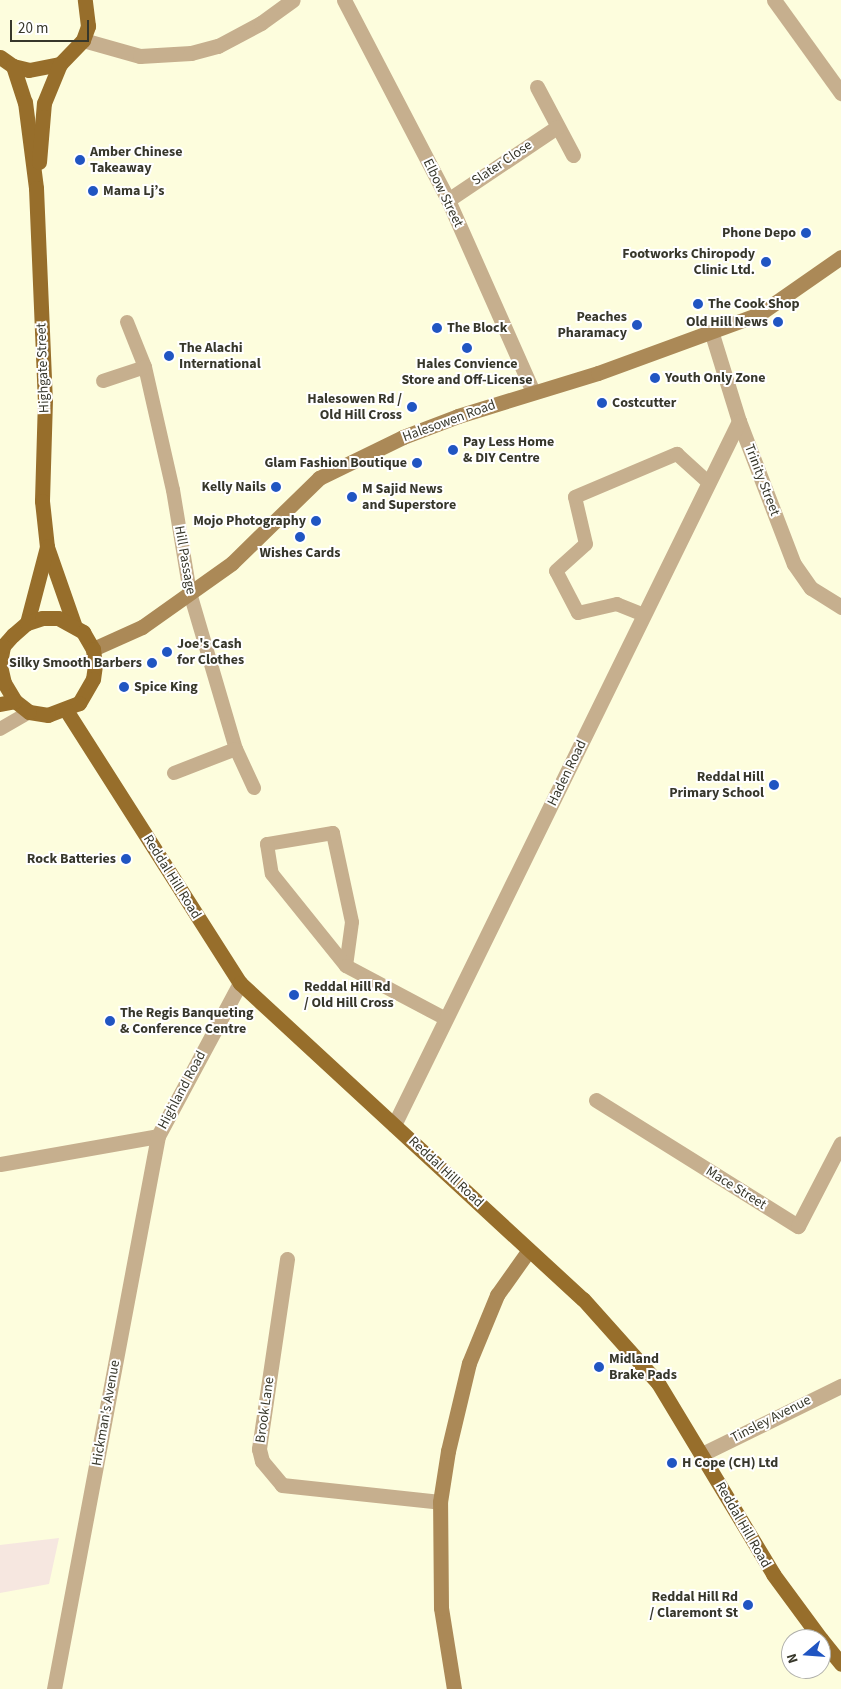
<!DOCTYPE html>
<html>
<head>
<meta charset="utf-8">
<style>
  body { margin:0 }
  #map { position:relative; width:841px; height:1689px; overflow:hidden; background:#fdfddd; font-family:"Source Sans 3",sans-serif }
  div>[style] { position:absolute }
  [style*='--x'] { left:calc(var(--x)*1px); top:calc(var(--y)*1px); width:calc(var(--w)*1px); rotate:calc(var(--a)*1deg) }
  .green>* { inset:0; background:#f6e7e0 }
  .lane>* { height:14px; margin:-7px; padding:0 7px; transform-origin:7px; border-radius:7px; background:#c6af8e }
  .street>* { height:15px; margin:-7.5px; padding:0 7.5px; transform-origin:7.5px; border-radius:7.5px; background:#c6af8e }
  .secondary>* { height:15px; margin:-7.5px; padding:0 7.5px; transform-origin:7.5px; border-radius:7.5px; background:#ab8957 }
  .primary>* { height:15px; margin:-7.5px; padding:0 7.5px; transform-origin:7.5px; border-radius:7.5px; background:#976e2b }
  .dots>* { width:14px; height:14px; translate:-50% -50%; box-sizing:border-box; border:2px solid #fff; border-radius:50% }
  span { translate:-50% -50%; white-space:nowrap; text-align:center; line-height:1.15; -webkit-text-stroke:4px #fff; paint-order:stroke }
  .poi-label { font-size:14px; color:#37372b; font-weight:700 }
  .left { translate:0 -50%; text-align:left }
  .right { translate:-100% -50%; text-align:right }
  .street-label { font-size:14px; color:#37372b }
  .north { position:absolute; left:781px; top:1629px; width:50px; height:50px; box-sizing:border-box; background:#fff; border:1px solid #afafaa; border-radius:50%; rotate:252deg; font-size:14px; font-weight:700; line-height:20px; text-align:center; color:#37372b }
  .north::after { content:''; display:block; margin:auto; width:18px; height:22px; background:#2055c2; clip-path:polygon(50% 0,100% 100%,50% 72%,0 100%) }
  .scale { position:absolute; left:10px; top:20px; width:79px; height:22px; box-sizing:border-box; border:2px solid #37372b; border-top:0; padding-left:6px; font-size:15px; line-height:18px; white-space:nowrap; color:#37372b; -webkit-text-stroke:4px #fff; paint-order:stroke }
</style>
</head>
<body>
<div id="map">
  <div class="green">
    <i style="clip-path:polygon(59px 1538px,49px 1584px,0 1593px,0 1545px)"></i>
  </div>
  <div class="lane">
    <i style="--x:127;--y:322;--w:48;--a:68.2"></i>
    <i style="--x:145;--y:367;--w:126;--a:77.2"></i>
    <i style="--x:173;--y:490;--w:104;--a:80.6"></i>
    <i style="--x:190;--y:593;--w:163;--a:73.6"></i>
    <i style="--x:236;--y:749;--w:43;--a:65.2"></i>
    <i style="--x:103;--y:381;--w:44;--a:-18.4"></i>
    <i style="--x:644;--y:615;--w:29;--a:-158"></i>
    <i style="--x:617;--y:604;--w:40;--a:167"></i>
    <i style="--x:578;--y:613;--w:47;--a:-117.6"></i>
    <i style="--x:556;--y:571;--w:40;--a:-42"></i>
    <i style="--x:586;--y:544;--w:48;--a:-103.2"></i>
    <i style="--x:575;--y:497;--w:111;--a:-22.9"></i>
    <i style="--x:677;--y:454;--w:43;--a:42.2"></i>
    <i style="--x:0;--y:729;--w:34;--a:-30"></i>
    <i style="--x:174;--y:773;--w:66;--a:-21.2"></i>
    <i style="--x:346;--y:966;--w:44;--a:-82.2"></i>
    <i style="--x:352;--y:922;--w:91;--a:-102.1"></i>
    <i style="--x:333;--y:833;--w:67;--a:170.5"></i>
    <i style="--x:267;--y:844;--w:30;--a:81"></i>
    <i style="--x:272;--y:874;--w:118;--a:51.2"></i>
    <i style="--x:346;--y:966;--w:113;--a:27.9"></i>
  </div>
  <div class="street">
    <i style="--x:344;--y:0;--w:225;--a:62.5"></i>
    <i style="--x:448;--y:200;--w:210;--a:66.1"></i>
    <i style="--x:774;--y:0;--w:115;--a:54.2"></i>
    <i style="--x:83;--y:40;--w:59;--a:15.7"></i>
    <i style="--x:140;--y:56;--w:51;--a:-3.4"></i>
    <i style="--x:191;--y:53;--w:28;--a:-15"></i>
    <i style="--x:218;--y:46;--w:49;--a:-28.1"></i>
    <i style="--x:261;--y:23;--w:39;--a:-36"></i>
    <i style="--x:537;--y:87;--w:77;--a:62.1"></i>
    <i style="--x:448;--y:200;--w:131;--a:-33.8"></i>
    <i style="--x:712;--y:334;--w:91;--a:72.8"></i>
    <i style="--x:739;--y:421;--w:153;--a:69"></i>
    <i style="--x:794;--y:564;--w:29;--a:55"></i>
    <i style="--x:811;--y:588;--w:36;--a:32"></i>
    <i style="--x:596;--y:1100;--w:238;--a:32"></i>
    <i style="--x:798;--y:1226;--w:93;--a:-62.6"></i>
    <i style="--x:394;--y:1125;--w:784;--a:-63.89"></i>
    <i style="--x:0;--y:1164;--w:160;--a:-10"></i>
    <i style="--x:158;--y:1136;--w:174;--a:-61.8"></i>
    <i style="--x:287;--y:1259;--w:192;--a:98.4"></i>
    <i style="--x:259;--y:1449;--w:12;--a:76"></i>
    <i style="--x:262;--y:1461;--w:31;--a:50"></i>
    <i style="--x:282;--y:1485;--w:159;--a:6.1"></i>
    <i style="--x:702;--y:1454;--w:155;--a:-26.1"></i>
    <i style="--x:54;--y:1689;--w:563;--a:-79.35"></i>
  </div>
  <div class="secondary">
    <i style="--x:93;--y:649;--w:54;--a:-24.2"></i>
    <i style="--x:142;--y:627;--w:110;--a:-35.4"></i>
    <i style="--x:232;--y:563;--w:122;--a:-44.3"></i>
    <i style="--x:319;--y:478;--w:93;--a:-26"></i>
    <i style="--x:403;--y:437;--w:59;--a:-20.9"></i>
    <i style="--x:458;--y:416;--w:146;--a:-17.1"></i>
    <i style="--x:598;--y:373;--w:171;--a:-20.1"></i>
    <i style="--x:759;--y:314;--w:100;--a:-34.8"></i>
    <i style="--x:454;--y:1689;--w:82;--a:-99.1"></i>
    <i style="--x:441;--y:1608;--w:106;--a:-90.5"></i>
    <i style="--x:440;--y:1502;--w:52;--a:-81.1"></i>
    <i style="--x:448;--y:1451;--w:90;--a:-76.6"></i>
    <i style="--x:469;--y:1363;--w:74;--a:-67.6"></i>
    <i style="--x:497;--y:1295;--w:55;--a:-54.6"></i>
  </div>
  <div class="primary">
    <i style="--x:0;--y:57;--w:16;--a:35"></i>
    <i style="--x:13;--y:66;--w:16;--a:14"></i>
    <i style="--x:29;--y:70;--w:32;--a:-11"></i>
    <i style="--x:60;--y:64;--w:33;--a:-46"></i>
    <i style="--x:83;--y:40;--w:15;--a:-70"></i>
    <i style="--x:88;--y:26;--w:26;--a:-97"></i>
    <i style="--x:13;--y:66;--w:38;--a:72"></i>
    <i style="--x:25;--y:102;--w:87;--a:82.7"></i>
    <i style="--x:36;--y:188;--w:211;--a:87.6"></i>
    <i style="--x:45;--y:399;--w:102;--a:91.7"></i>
    <i style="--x:42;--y:501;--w:46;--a:83.8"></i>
    <i style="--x:47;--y:547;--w:82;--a:70.7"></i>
    <i style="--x:39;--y:162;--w:59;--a:-85.2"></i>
    <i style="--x:44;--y:103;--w:42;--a:-67.7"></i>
    <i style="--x:27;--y:623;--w:79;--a:-75.3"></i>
    <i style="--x:0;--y:662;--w:16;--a:-79"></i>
    <i style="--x:3;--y:646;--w:15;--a:-48"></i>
    <i style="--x:13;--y:635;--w:18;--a:-41"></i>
    <i style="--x:27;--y:623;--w:16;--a:-18"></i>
    <i style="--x:42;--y:618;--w:16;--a:0"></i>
    <i style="--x:58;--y:618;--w:29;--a:29"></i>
    <i style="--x:83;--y:632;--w:20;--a:60"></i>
    <i style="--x:93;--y:649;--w:16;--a:83"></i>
    <i style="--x:95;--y:665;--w:14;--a:98"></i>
    <i style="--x:93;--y:679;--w:28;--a:120"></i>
    <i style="--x:79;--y:703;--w:33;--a:159"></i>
    <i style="--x:48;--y:715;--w:19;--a:-171"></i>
    <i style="--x:29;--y:712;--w:18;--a:-142"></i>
    <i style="--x:15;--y:701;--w:21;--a:-121"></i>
    <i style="--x:4;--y:683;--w:17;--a:-103"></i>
    <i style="--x:0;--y:704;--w:15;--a:-11"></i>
    <i style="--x:66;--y:710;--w:324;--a:57.5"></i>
    <i style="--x:240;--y:983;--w:466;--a:42.7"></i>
    <i style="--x:583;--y:1299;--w:113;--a:48.2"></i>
    <i style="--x:658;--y:1383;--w:223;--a:58.9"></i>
    <i style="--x:773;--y:1574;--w:81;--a:53.6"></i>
    <i style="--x:821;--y:1639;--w:32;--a:51"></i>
  </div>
  <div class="dots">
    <i style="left:80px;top:160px;background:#2055c2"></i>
    <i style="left:93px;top:191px;background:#2055c2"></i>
    <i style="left:806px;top:233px;background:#2055c2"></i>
    <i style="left:766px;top:262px;background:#2055c2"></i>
    <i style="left:698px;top:304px;background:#2055c2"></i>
    <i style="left:778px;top:322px;background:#2055c2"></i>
    <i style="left:637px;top:325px;background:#2055c2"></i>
    <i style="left:437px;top:328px;background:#2055c2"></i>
    <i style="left:467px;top:348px;background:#2055c2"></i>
    <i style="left:169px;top:356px;background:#2055c2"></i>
    <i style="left:655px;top:378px;background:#2055c2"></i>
    <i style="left:602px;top:403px;background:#2055c2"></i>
    <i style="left:412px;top:407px;background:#2055c2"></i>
    <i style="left:453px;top:450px;background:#2055c2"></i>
    <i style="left:417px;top:463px;background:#2055c2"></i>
    <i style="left:276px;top:487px;background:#2055c2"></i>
    <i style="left:352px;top:497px;background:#2055c2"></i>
    <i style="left:316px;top:521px;background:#2055c2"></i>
    <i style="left:300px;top:537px;background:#2055c2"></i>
    <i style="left:167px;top:652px;background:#2055c2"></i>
    <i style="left:152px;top:663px;background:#2055c2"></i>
    <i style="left:124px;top:687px;background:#2055c2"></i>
    <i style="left:774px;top:785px;background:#2055c2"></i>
    <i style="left:126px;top:859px;background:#2055c2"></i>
    <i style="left:294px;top:995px;background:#2055c2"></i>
    <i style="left:110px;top:1021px;background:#2055c2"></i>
    <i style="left:599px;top:1367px;background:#2055c2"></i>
    <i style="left:672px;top:1463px;background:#2055c2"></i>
    <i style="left:748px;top:1605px;background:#2055c2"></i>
  </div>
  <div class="poi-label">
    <span class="left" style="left:90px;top:160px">Amber Chinese<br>Takeaway</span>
    <span class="left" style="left:103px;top:191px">Mama Lj’s</span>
    <span class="right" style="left:796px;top:233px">Phone Depo</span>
    <span class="right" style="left:755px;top:262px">Footworks Chiropody<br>Clinic Ltd.</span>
    <span class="left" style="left:708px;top:304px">The Cook Shop</span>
    <span class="right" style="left:627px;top:325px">Peaches<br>Pharamacy</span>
    <span class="right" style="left:768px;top:322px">Old Hill News</span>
    <span class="left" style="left:447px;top:328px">The Block</span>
    <span class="left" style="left:179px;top:356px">The Alachi<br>International</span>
    <span style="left:467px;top:372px">Hales Convience<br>Store and Off-License</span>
    <span class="left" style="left:665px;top:378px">Youth Only Zone</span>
    <span class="right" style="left:402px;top:407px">Halesowen Rd /<br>Old Hill Cross</span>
    <span class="left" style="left:612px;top:403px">Costcutter</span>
    <span class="left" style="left:463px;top:450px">Pay Less Home<br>&amp; DIY Centre</span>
    <span class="right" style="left:407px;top:463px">Glam Fashion Boutique</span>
    <span class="right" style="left:266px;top:487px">Kelly Nails</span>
    <span class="left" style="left:362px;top:497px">M Sajid News<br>and Superstore</span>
    <span class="right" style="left:306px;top:521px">Mojo Photography</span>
    <span style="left:300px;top:553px">Wishes Cards</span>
    <span class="left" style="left:177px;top:652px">Joe's Cash<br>for Clothes</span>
    <span class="right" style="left:142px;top:663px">Silky Smooth Barbers</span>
    <span class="left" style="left:134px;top:687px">Spice King</span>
    <span class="right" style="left:764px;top:785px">Reddal Hill<br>Primary School</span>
    <span class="right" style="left:116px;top:859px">Rock Batteries</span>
    <span class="left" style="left:304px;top:995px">Reddal Hill Rd<br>/ Old Hill Cross</span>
    <span class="left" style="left:120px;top:1021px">The Regis Banqueting<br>&amp; Conference Centre</span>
    <span class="left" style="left:609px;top:1367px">Midland<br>Brake Pads</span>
    <span class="left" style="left:682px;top:1463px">H Cope (CH) Ltd</span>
    <span class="right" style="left:738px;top:1605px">Reddal Hill Rd<br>/ Claremont St</span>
  </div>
  <div class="street-label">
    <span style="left:502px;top:163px;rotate:-34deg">Slater Close</span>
    <span style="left:443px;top:193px;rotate:64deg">Elbow Street</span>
    <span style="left:43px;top:368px;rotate:-92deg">Highgate Street</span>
    <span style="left:449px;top:421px;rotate:-20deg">Halesowen Road</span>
    <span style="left:762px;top:480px;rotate:69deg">Trinity Street</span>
    <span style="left:185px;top:560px;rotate:80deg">Hill Passage</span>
    <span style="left:567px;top:773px;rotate:-64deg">Haden Road</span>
    <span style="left:172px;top:877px;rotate:58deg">Reddal Hill Road</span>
    <span style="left:182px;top:1090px;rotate:-62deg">Highland Road</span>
    <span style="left:446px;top:1172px;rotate:43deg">Reddal Hill Road</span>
    <span style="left:736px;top:1188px;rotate:32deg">Mace Street</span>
    <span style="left:265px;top:1410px;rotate:-82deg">Brook Lane</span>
    <span style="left:106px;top:1413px;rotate:-80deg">Hickman's Avenue</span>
    <span style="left:771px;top:1419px;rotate:-27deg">Tinsley Avenue</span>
    <span style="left:743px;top:1525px;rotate:60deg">Reddal Hill Road</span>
  </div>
  <div class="north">N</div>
  <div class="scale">20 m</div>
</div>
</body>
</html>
